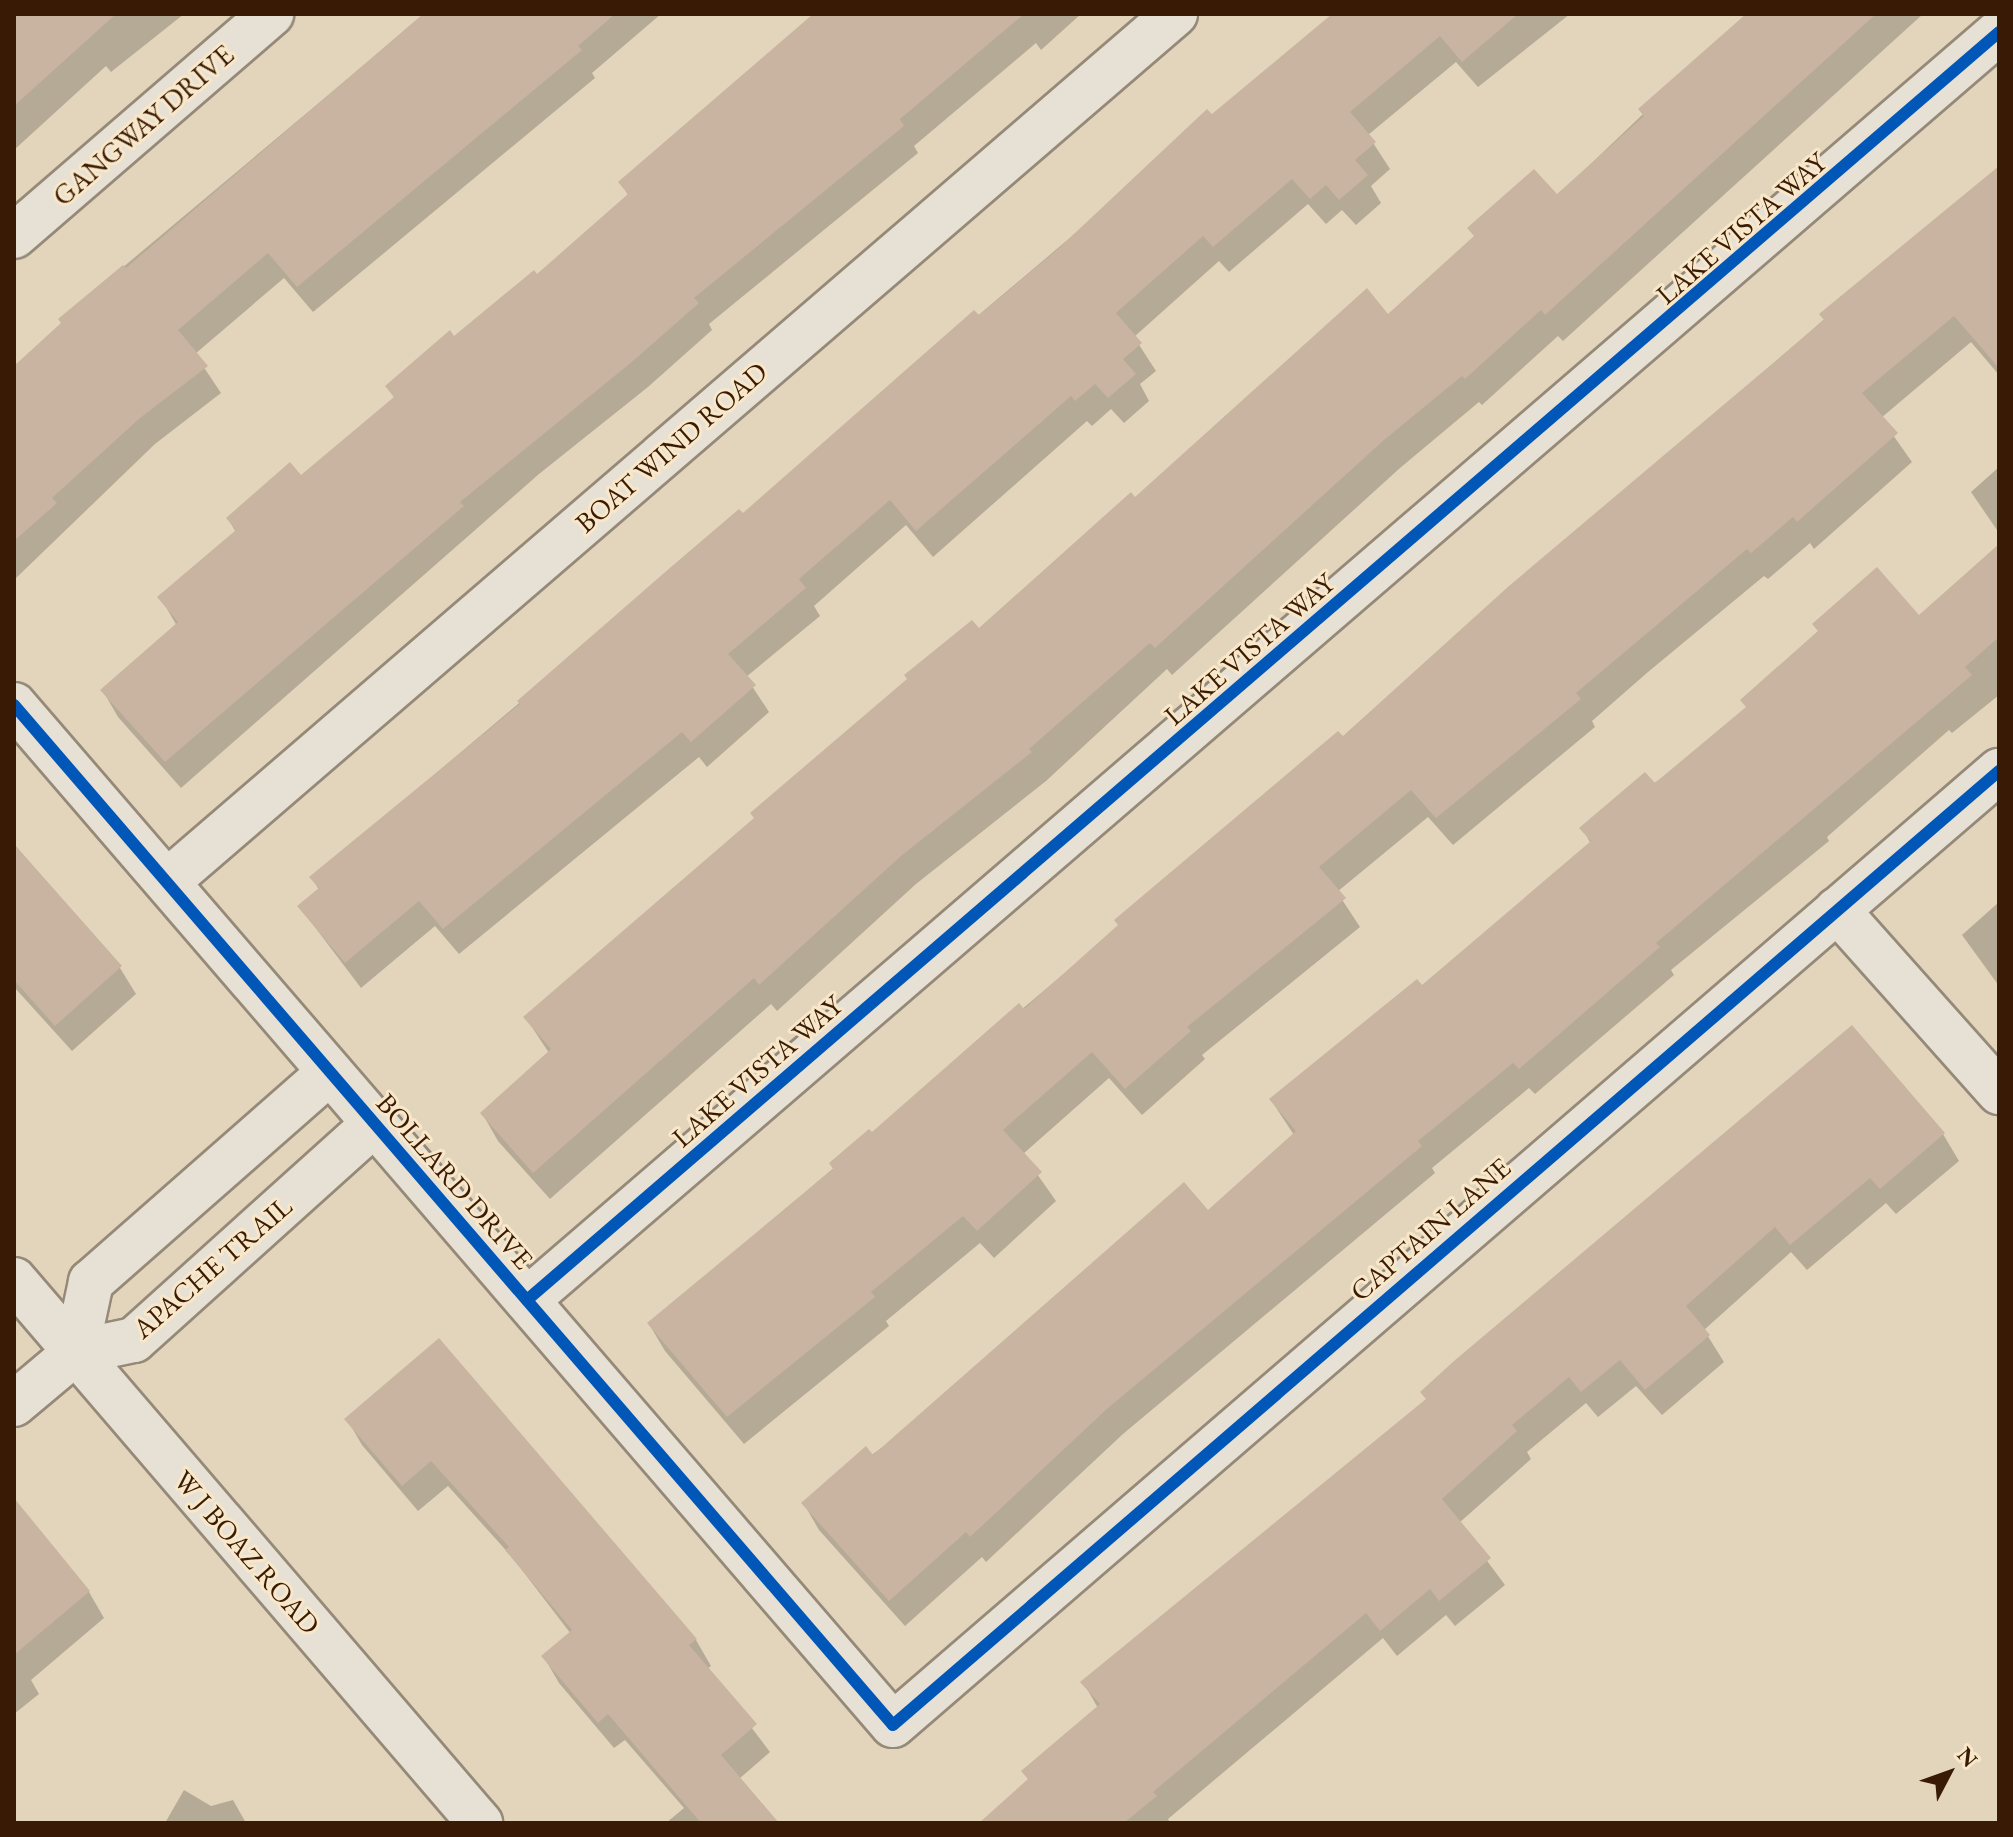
<!DOCTYPE html>
<html>
<head>
<meta charset="utf-8">
<style>
  body { margin:0 }
  #map { position:relative; width:2013px; height:1837px; overflow:hidden; background:#e3d5bc; font-family:"EB Garamond",serif }
  div>[style] { position:absolute }
  [style*='--x'] { left:calc(var(--x)*1px); top:calc(var(--y)*1px); width:calc(var(--w)*1px); rotate:calc(var(--a)*1deg) }
  .shadow>* { inset:0; background:#0003 }
  .building>* { inset:0; background:#c9b3a1 }
  .roads { filter:drop-shadow(2px 0 #958978) drop-shadow(-2px 0 #958978) drop-shadow(0 2px #958978) drop-shadow(0 -2px #958978) }
  .street>* { height:44px; margin:-22px; padding:0 22px; transform-origin:22px; border-radius:22px; background:#e7e0d4 }
  .secondary>* { height:44px; margin:-22px; padding:0 22px; transform-origin:22px; border-radius:22px; background:#e7e0d4 }
  .cycleway>* { height:12px; margin:-6px; padding:0 6px; transform-origin:6px; border-radius:6px; background:#0057b8 }
  span { translate:-50% -50%; white-space:nowrap; text-align:center; line-height:1.15; -webkit-text-stroke:6px #f8e7c8; paint-order:stroke }
  .street-label { font-size:28px; color:#391a05 }
  .frame { position:absolute; inset:0; border:16px solid #391a05; pointer-events:none }
  .north { position:absolute; left:1909px; top:1733px; width:80px; height:80px; -webkit-text-stroke:6px #f8e7c8; paint-order:stroke; rotate:49deg; font-size:22px; font-weight:700; line-height:32px; text-align:center; color:#391a05 }
  .north::after { content:''; display:block; margin:auto; width:28px; height:36px; background:#391a05; clip-path:polygon(50% 0,100% 100%,50% 72%,0 100%) }
</style>
</head>
<body>
<div id="map">
  <div class="shadow">
    <i style="clip-path:polygon(14px 14px,184px 14px,111px 72px,106px 66px,14px 150px)"></i>
    <i style="clip-path:polygon(425px 14px,661px 14px,592px 73px,595px 78px,313px 312px,284px 278px,195px 354px,221px 393px,155px 444px,14px 580px,14px 368px,63px 324px,60px 320px)"></i>
    <i style="clip-path:polygon(816px 14px,1081px 14px,1041px 50px,1036px 43px,914px 146px,918px 153px,709px 324px,712px 330px,648px 387px,539px 474px,181px 788px,118px 717px,103px 691px,177px 626px,160px 597px,236px 532px,228px 519px,301px 478px,395px 399px,387px 386px,537px 276px,628px 195px,621px 183px)"></i>
    <i style="clip-path:polygon(1335px 14px,1570px 14px,1478px 87px,1456px 62px,1368px 135px,1390px 169px,1371px 186px,1381px 203px,1356px 225px,1342px 210px,1326px 224px,1308px 204px,1229px 272px,1219px 261px,1134px 337px,1156px 371px,1140px 384px,1149px 401px,1124px 423px,1111px 409px,1092px 426px,1087px 421px,933px 557px,906px 525px,814px 606px,820px 616px,746px 677px,769px 712px,707px 767px,699px 757px,459px 954px,435px 926px,361px 988px,299px 906px,319px 890px,312px 878px)"></i>
    <i style="clip-path:polygon(1748px 14px,1923px 14px,1563px 341px,1558px 336px,1482px 405px,1479px 402px,1400px 468px,1172px 675px,1167px 669px,1046px 781px,916px 884px,777px 1011px,771px 1004px,550px 1199px,498px 1141px,482px 1113px,549px 1053px,526px 1018px,1135px 500px,1556px 197px)"></i>
    <i style="clip-path:polygon(1999px 167px,1999px 375px,1971px 342px,1881px 418px,1912px 462px,1814px 549px,1810px 543px,1768px 579px,1764px 576px,1648px 672px,1592px 721px,1595px 727px,1453px 845px,1428px 817px,1337px 892px,1360px 927px,1202px 1055px,1205px 1059px,1142px 1115px,1109px 1078px,1023px 1154px,1056px 1201px,994px 1258px,980px 1243px,886px 1321px,889px 1326px,744px 1444px,665px 1351px,649px 1324px,1342px 739px)"></i>
    <i style="clip-path:polygon(1999px 467px,1999px 533px,1971px 492px)"></i>
    <i style="clip-path:polygon(1999px 547px,1999px 695px,1952px 733px,1949px 730px,1827px 837px,1829px 841px,1671px 970px,1674px 975px,1535px 1094px,1529px 1088px,1432px 1168px,1435px 1173px,1123px 1434px,986px 1562px,982px 1557px,905px 1626px,819px 1530px,804px 1504px,1207px 1212px,1294px 1135px,1271px 1100px,1422px 988px,1591px 844px,1582px 828px,1919px 618px)"></i>
    <i style="clip-path:polygon(14px 844px,120px 968px,136px 994px,72px 1051px,14px 987px)"></i>
    <i style="clip-path:polygon(1999px 902px,1999px 986px,1962px 935px)"></i>
    <i style="clip-path:polygon(1943px 1134px,1959px 1161px,1896px 1214px,1886px 1203px,1807px 1270px,1791px 1252px,1704px 1330px,1724px 1362px,1662px 1415px,1636px 1386px,1598px 1417px,1586px 1403px,1527px 1452px,1531px 1459px,1459px 1523px,1505px 1585px,1455px 1626px,1446px 1615px,1397px 1656px,1383px 1638px,1168px 1819px,1170px 1823px,982px 1823px,1029px 1781px,1023px 1771px,1098px 1708px,1083px 1682px,1427px 1400px)"></i>
    <i style="clip-path:polygon(439px 1341px,696px 1640px,711px 1666px,707px 1669px,770px 1752px,739px 1779px,776px 1823px,666px 1823px,684px 1808px,625px 1740px,614px 1748px,559px 1683px,544px 1657px,571px 1634px,512px 1557px,448px 1486px,418px 1511px,362px 1445px,347px 1419px)"></i>
    <i style="clip-path:polygon(14px 1528px,89px 1592px,104px 1618px,31px 1680px,39px 1694px,14px 1714px)"></i>
    <i style="clip-path:polygon(184px 1790px,211px 1806px,233px 1800px,246px 1823px,165px 1823px)"></i>
  </div>
  <div class="building">
    <i style="clip-path:polygon(14px 14px,116px 14px,14px 106px)"></i>
    <i style="clip-path:polygon(423px 14px,615px 14px,578px 46px,582px 50px,297px 287px,268px 253px,178px 330px,208px 366px,140px 418px,52px 498px,57px 503px,14px 541px,14px 366px,61px 323px,58px 319px,123px 265px,126px 268px)"></i>
    <i style="clip-path:polygon(813px 14px,1024px 14px,900px 119px,904px 126px,694px 298px,699px 303px,633px 361px,460px 502px,464px 506px,165px 762px,100px 690px,178px 622px,157px 597px,236px 530px,226px 518px,290px 462px,301px 475px,394px 397px,385px 386px,450px 330px,454px 336px,534px 270px,537px 274px,628px 194px,618px 182px)"></i>
    <i style="clip-path:polygon(1332px 14px,1518px 14px,1462px 62px,1440px 36px,1350px 112px,1376px 142px,1355px 160px,1368px 175px,1339px 200px,1326px 185px,1310px 199px,1292px 179px,1213px 247px,1203px 236px,1116px 313px,1142px 343px,1123px 359px,1136px 374px,1108px 398px,1095px 384px,1075px 401px,1071px 396px,916px 531px,890px 500px,799px 579px,806px 588px,728px 654px,756px 685px,691px 742px,682px 732px,443px 929px,419px 901px,345px 963px,297px 906px,319px 888px,309px 877px,520px 704px,517px 701px,671px 567px,739px 509px,743px 513px,974px 310px,979px 315px,1058px 249px,1207px 109px,1212px 114px)"></i>
    <i style="clip-path:polygon(1746px 14px,1876px 14px,1545px 315px,1541px 310px,1465px 379px,1462px 376px,1384px 440px,1155px 648px,1150px 643px,1029px 749px,1032px 752px,901px 856px,759px 985px,754px 978px,533px 1173px,480px 1113px,551px 1049px,523px 1017px,754px 818px,750px 813px,907px 679px,904px 675px,972px 620px,979px 628px,1131px 492px,1135px 497px,1367px 288px,1388px 314px,1474px 236px,1467px 228px,1534px 169px,1557px 194px,1644px 116px,1638px 109px)"></i>
    <i style="clip-path:polygon(1999px 166px,1999px 368px,1954px 316px,1862px 393px,1898px 433px,1797px 522px,1793px 517px,1751px 553px,1747px 549px,1576px 693px,1581px 699px,1436px 818px,1411px 790px,1319px 867px,1346px 898px,1187px 1027px,1191px 1031px,1125px 1089px,1092px 1052px,1003px 1130px,1042px 1172px,977px 1231px,963px 1216px,871px 1292px,875px 1297px,727px 1417px,647px 1323px,833px 1169px,829px 1163px,869px 1129px,872px 1132px,1019px 1003px,1024px 1009px,1118px 925px,1114px 920px,1338px 731px,1343px 736px,1509px 586px,1824px 320px,1819px 314px)"></i>
    <i style="clip-path:polygon(1999px 544px,1999px 637px,1965px 667px,1972px 675px,1656px 943px,1660px 947px,1519px 1069px,1513px 1063px,1418px 1141px,1422px 1146px,1108px 1408px,970px 1537px,966px 1532px,889px 1601px,801px 1503px,866px 1446px,873px 1455px,1184px 1182px,1208px 1210px,1296px 1131px,1269px 1099px,1417px 979px,1422px 985px,1591px 841px,1579px 828px,1645px 772px,1655px 783px,1746px 707px,1740px 700px,1818px 631px,1812px 624px,1877px 567px,1919px 615px)"></i>
    <i style="clip-path:polygon(14px 844px,122px 966px,55px 1026px,14px 980px)"></i>
    <i style="clip-path:polygon(1852px 1025px,1945px 1133px,1880px 1189px,1870px 1178px,1790px 1245px,1775px 1227px,1686px 1306px,1710px 1335px,1645px 1390px,1620px 1360px,1581px 1392px,1569px 1377px,1512px 1425px,1517px 1431px,1442px 1499px,1491px 1558px,1439px 1601px,1430px 1589px,1380px 1631px,1366px 1613px,1153px 1792px,1157px 1796px,1124px 1823px,979px 1823px,1028px 1779px,1021px 1771px,1100px 1704px,1080px 1682px,1426px 1399px,1420px 1392px,1454px 1361px)"></i>
    <i style="clip-path:polygon(439px 1338px,697px 1639px,689px 1645px,757px 1724px,721px 1755px,779px 1823px,701px 1823px,608px 1714px,598px 1723px,541px 1656px,572px 1630px,505px 1550px,509px 1547px,431px 1461px,402px 1486px,344px 1419px)"></i>
    <i style="clip-path:polygon(14px 1498px,90px 1591px,14px 1655px)"></i>
  </div>
  <div class="roads">
    <div class="street">
      <i style="--x:14;--y:236;--w:340;--a:-40.8"></i>
      <i style="--x:14;--y:705;--w:1346;--a:49.25"></i>
      <i style="--x:893;--y:1725;--w:1461;--a:-40.78"></i>
      <i style="--x:168;--y:881;--w:1329;--a:-40.73"></i>
      <i style="--x:1837;--y:910;--w:244;--a:48.3"></i>
      <i style="--x:527;--y:1300;--w:1943;--a:-40.74"></i>
      <i style="--x:76;--y:1352;--w:72;--a:-77.9"></i>
      <i style="--x:91;--y:1282;--w:317;--a:-41.3"></i>
      <i style="--x:14;--y:1404;--w:81;--a:-40"></i>
      <i style="--x:76;--y:1352;--w:59;--a:-11.7"></i>
      <i style="--x:134;--y:1340;--w:323;--a:-42"></i>
    </div>
    <div class="secondary">
      <i style="--x:14;--y:1280;--w:716;--a:49.36"></i>
    </div>
  </div>
  <div class="cycleway">
    <i style="--x:14;--y:705;--w:1346;--a:49.25"></i>
    <i style="--x:893;--y:1725;--w:1461;--a:-40.78"></i>
    <i style="--x:527;--y:1300;--w:1943;--a:-40.74"></i>
  </div>
  <div class="street-label">
    <span style="left:143px;top:125px;rotate:-41deg">GANGWAY DRIVE</span>
    <span style="left:1741px;top:228px;rotate:-41deg">LAKE VISTA WAY</span>
    <span style="left:671px;top:447px;rotate:-41deg">BOAT WIND ROAD</span>
    <span style="left:1249px;top:649px;rotate:-41deg">LAKE VISTA WAY</span>
    <span style="left:757px;top:1071px;rotate:-41deg">LAKE VISTA WAY</span>
    <span style="left:455px;top:1181px;rotate:49deg">BOLLARD DRIVE</span>
    <span style="left:1430px;top:1229px;rotate:-41deg">CAPTAIN LANE</span>
    <span style="left:212px;top:1267px;rotate:-41deg">APACHE TRAIL</span>
    <span style="left:247px;top:1552px;rotate:49deg">W J BOAZ ROAD</span>
  </div>
  <div class="frame"></div>
  <div class="north">N</div>
</div>
</body>
</html>
